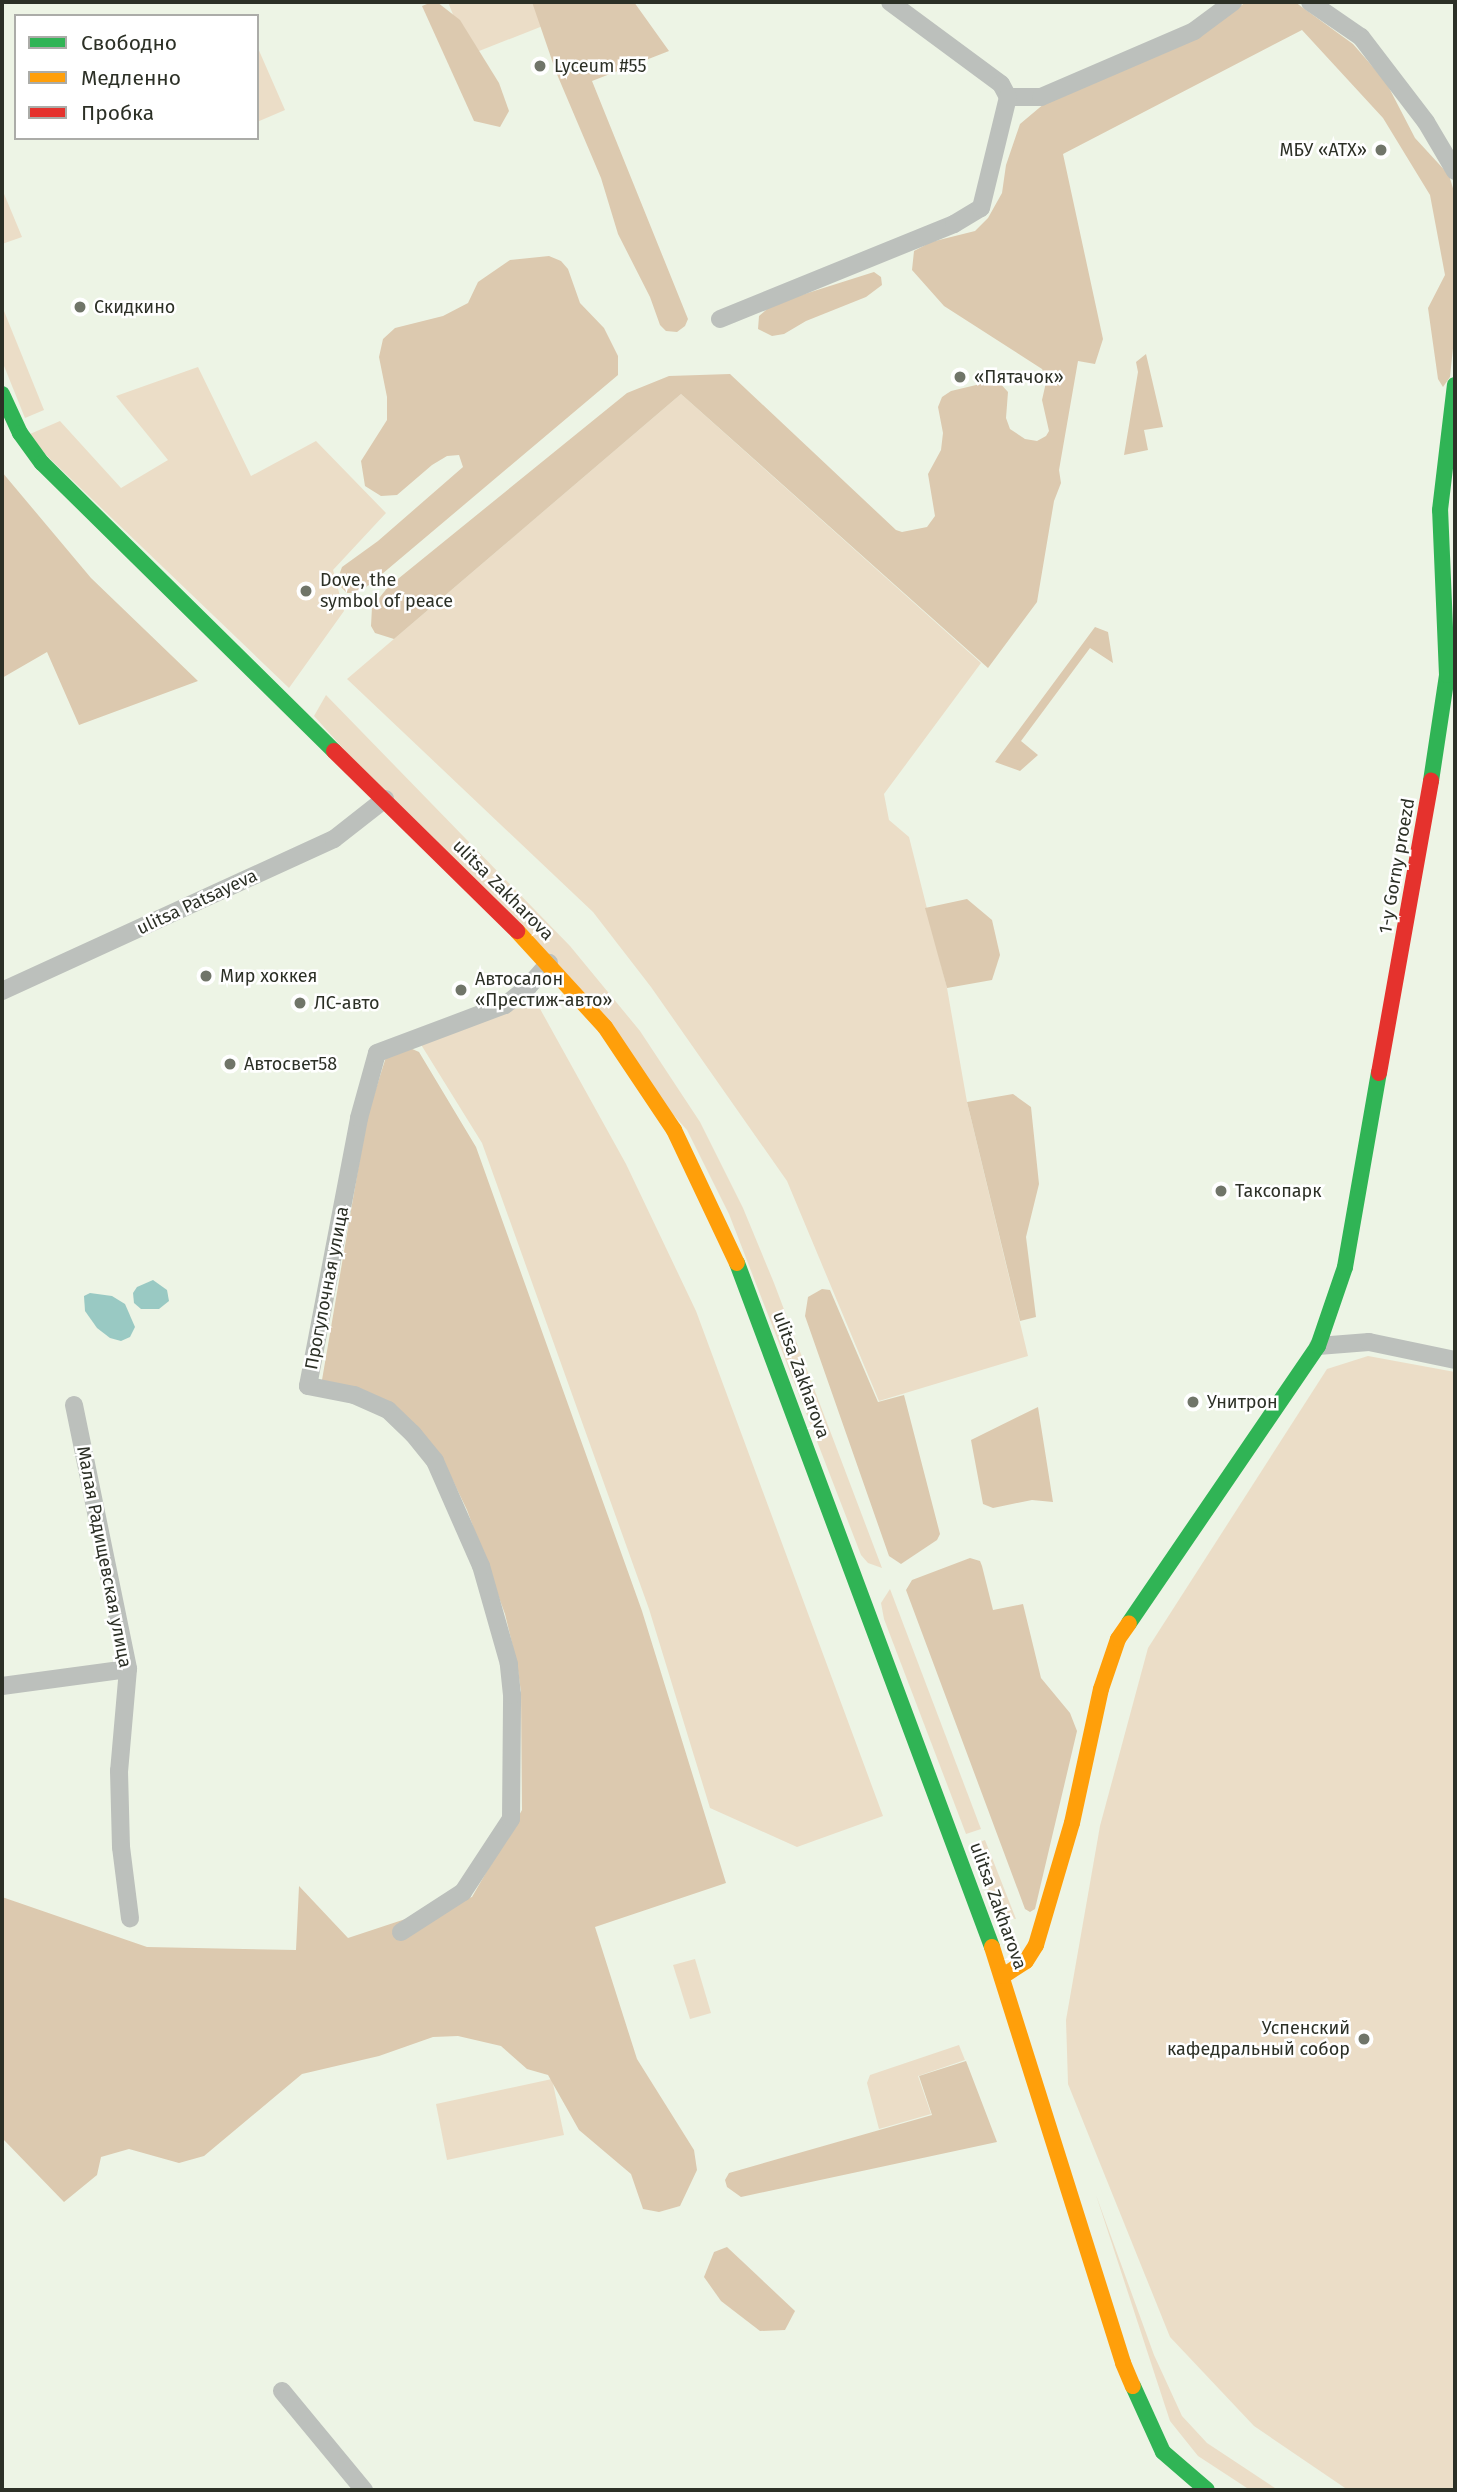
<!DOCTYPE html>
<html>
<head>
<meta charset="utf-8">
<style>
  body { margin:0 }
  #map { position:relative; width:1457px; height:2492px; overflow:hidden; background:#edf4e5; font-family:"Fira Sans",sans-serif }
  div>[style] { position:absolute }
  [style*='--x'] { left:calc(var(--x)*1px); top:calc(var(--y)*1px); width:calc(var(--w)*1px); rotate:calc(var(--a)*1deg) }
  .green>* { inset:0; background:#ebddc7 }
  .forest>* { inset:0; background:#dcc9af }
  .water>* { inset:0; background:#99c9c3 }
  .street>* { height:18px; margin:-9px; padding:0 9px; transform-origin:9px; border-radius:9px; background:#bcc0bc }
  .fast>* { height:16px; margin:-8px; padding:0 8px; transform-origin:8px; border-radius:8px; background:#30b455 }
  .slow>* { height:16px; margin:-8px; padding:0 8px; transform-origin:8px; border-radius:8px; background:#ff9f0a }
  .jam>* { height:16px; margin:-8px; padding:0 8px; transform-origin:8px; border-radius:8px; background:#e5322d }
  .dots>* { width:19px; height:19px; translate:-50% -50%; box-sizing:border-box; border:4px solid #fff; border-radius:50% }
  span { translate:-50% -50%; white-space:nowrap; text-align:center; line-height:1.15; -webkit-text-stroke:5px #fff; paint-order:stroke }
  .poi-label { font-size:18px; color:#2c3026 }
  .left { translate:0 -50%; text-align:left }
  .right { translate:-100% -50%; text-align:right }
  .street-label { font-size:18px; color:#2c3026 }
  .frame { position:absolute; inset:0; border:4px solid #2c3026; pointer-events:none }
  .legend { position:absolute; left:14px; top:14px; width:245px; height:126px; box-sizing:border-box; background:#fff; border:2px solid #abaca8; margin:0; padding:9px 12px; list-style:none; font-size:21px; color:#2c3026 }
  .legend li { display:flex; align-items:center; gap:14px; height:35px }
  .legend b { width:35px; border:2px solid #abaca8 }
</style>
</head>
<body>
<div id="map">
  <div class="green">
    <i style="clip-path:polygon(448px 2px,556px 2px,563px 18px,469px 55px)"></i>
    <i style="clip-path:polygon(257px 46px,285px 110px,257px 122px)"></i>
    <i style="clip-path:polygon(2px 189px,22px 237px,2px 244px)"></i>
    <i style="clip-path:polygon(2px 306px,44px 410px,25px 418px,2px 361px)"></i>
    <i style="clip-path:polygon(198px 367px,251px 476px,316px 441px,386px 513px,333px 570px,344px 611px,289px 688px,45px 454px,30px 434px,60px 421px,121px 488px,168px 460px,116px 396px)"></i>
    <i style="clip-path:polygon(681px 394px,981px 663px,884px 794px,889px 820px,909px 837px,947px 988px,967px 1102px,1028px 1356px,879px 1401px,787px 1181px,651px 987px,593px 912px,347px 679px)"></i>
    <i style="clip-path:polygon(326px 695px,570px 946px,640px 1031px,700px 1122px,743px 1208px,774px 1283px,882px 1568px,868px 1563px,861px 1555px,729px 1214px,687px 1130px,314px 716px)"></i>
    <i style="clip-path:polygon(539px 1007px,626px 1164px,696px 1311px,883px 1816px,797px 1847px,710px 1808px,649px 1609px,482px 1143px,420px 1043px,511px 1009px)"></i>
    <i style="clip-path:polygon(1368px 1356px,1455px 1372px,1455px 2490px,1348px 2490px,1254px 2426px,1170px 2337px,1068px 2084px,1066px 2020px,1100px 1826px,1148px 1648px,1327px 1369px)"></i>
    <i style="clip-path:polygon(890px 1589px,981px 1829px,966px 1834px,884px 1619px,881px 1603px)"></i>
    <i style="clip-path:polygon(985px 1840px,1016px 1919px,1003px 1917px,996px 1910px,970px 1846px)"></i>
    <i style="clip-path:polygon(695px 1959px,711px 2013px,690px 2019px,673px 1965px)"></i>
    <i style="clip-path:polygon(959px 2045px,965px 2060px,918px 2076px,931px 2114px,879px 2129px,867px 2083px,870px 2075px)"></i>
    <i style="clip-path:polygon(552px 2079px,564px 2135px,447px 2160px,436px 2104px)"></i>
    <i style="clip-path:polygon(1096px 2195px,1154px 2355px,1182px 2416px,1207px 2443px,1278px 2490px,1250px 2490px,1198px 2456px,1170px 2421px)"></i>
  </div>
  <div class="forest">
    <i style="clip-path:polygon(432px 2px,437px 2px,460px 20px,499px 83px,509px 111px,500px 127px,474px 121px,422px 6px)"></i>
    <i style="clip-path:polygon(532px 2px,634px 2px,669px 51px,592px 81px,688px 319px,685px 326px,677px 332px,666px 331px,660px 325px,650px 297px,618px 234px,601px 178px,556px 72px)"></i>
    <i style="clip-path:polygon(1246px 2px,1295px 2px,1353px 44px,1386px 82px,1415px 138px,1449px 175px,1455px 195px,1455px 329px,1450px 377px,1443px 387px,1438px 379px,1428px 308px,1445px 275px,1430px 195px,1383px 118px,1302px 30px,1063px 154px,1103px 339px,1095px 364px,1078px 361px,1059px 470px,1061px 483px,1054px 501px,1037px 602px,988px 668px,681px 394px,394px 639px,375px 633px,371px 626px,372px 607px,388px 587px,627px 393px,669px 376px,730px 374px,896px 530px,902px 532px,927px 527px,935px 516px,928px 474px,941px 450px,943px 433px,938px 407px,942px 397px,951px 391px,997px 380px,1008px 392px,1006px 418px,1010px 429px,1025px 439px,1037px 441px,1046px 436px,1049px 431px,1042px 400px,1047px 378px,1042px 369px,944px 306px,912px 270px,914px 251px,931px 242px,975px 231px,988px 218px,1002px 193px,1006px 165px,1020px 124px,1045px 103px,1197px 37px)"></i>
    <i style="clip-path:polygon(549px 256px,561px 261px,568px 269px,580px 303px,604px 328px,618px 356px,618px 375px,369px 585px,356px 593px,347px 593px,340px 586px,338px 578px,342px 567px,378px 541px,463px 467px,459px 455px,447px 456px,432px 465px,397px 495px,381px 496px,365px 486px,361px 461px,387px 420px,387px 397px,379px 357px,383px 339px,395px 328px,443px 316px,468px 303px,478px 282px,510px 260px)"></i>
    <i style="clip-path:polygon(874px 272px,881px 277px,882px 285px,866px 297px,806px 321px,784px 334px,772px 336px,758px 329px,759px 316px,773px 304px)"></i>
    <i style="clip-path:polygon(1146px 354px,1163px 427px,1144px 430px,1148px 450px,1124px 455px,1138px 372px,1136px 362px)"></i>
    <i style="clip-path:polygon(2px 472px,91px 578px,198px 681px,79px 725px,47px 652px,2px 678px)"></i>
    <i style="clip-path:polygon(1095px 627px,1108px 632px,1113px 663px,1090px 648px,1021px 741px,1038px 755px,1020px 771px,995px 762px)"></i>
    <i style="clip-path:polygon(967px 899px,992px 920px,1000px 955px,992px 980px,947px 988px,925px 908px)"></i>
    <i style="clip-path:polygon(410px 1048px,419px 1052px,476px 1147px,642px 1611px,726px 1883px,595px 1927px,637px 2059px,694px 2150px,697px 2170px,680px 2206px,659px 2212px,643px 2209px,631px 2174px,579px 2130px,548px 2075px,527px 2069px,501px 2046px,458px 2036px,433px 2037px,379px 2056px,302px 2074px,204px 2156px,179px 2163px,129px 2149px,101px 2157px,97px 2175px,64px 2202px,2px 2138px,2px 1897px,147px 1947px,296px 1950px,299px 1886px,348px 1938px,472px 1897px,522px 1810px,521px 1692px,517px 1664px,505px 1614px,467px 1510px,441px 1456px,417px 1427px,322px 1380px,367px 1117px,386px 1057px)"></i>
    <i style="clip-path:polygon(1013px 1094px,1031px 1107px,1039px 1184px,1026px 1237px,1036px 1317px,1020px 1321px,967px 1102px)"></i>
    <i style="clip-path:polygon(822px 1289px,830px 1290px,878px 1402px,904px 1395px,940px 1534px,937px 1540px,901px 1564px,889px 1556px,805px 1316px,808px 1297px)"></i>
    <i style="clip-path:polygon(1038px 1407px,1053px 1502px,1032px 1500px,993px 1508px,983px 1504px,971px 1440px)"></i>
    <i style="clip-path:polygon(970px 1558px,980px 1561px,982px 1566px,993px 1610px,1023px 1604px,1041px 1678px,1070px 1713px,1077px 1731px,1035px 1909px,1030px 1912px,1025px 1909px,906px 1590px,912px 1580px)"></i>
    <i style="clip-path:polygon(966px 2061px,997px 2142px,741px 2197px,727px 2187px,725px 2180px,729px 2173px,932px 2115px,919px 2076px)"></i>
    <i style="clip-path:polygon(727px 2247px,795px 2311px,785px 2330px,760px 2331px,721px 2301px,704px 2277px,714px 2252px)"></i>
  </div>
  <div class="water">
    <i style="clip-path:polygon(153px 1280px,167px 1290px,169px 1301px,159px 1309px,141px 1309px,134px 1303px,133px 1293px,137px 1287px)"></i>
    <i style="clip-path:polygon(90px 1293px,112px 1296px,125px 1304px,135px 1327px,130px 1337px,121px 1341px,110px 1338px,97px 1328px,85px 1311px,84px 1296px)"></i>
  </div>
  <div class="street">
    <i style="--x:890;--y:2;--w:138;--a:36.5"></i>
    <i style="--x:1001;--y:84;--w:15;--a:62"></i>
    <i style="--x:1310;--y:2;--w:62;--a:34.5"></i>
    <i style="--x:1361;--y:37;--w:107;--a:52.6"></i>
    <i style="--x:1426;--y:122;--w:57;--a:59.4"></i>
    <i style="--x:1008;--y:97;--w:33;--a:0"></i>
    <i style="--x:1041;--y:97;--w:167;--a:-23.3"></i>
    <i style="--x:1194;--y:31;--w:49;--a:-36.6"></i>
    <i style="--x:720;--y:319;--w:253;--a:-22.1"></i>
    <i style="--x:954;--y:224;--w:31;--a:-31"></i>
    <i style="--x:981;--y:208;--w:114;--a:-76.3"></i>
    <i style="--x:2;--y:991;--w:365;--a:-24.6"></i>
    <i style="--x:334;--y:839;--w:65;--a:-38.1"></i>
    <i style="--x:1318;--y:1346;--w:51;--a:-4.5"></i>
    <i style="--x:1369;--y:1342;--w:88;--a:11.8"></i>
    <i style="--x:74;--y:1405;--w:269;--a:78.4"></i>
    <i style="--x:128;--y:1669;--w:102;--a:95"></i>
    <i style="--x:119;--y:1771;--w:76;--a:88.5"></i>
    <i style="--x:121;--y:1847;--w:72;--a:82.8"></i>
    <i style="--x:2;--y:1686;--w:127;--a:-7.7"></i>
    <i style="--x:401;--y:1932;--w:74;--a:-32.8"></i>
    <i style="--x:463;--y:1892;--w:87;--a:-56.7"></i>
    <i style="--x:511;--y:1819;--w:124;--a:-89.5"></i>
    <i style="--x:512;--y:1695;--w:31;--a:-96"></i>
    <i style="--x:509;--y:1664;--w:102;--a:-105.9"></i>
    <i style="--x:481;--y:1566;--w:115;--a:-113.7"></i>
    <i style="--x:435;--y:1461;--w:35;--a:-129"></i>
    <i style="--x:413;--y:1434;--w:35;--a:-136"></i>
    <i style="--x:388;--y:1410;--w:37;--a:-156"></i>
    <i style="--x:354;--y:1395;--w:47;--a:-168.9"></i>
    <i style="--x:308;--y:1386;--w:273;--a:-79.2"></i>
    <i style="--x:359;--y:1118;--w:67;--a:-74.5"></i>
    <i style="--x:377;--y:1053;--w:137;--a:-20.6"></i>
    <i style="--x:505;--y:1005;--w:29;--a:-38"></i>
    <i style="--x:528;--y:987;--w:32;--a:-49"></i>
    <i style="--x:282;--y:2391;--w:129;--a:50.4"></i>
  </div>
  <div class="fast">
    <i style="--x:2;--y:394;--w:43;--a:65.2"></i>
    <i style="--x:20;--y:433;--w:37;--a:54"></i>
    <i style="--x:42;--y:463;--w:410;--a:44.6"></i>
    <i style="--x:1431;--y:781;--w:107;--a:-81.4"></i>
    <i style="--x:1447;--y:675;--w:165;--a:-92.4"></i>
    <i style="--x:1440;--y:510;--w:126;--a:-83.2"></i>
    <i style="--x:737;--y:1263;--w:730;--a:69.55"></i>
    <i style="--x:1129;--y:1623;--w:335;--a:-55.7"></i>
    <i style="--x:1318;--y:1346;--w:83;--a:-71.1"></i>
    <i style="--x:1345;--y:1267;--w:197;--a:-80.1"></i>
    <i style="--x:1133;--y:2386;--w:72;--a:65.6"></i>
    <i style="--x:1163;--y:2452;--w:58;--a:40.8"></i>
  </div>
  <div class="slow">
    <i style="--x:517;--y:931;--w:130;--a:47.5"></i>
    <i style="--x:605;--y:1027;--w:124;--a:56.2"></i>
    <i style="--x:674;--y:1130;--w:147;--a:64.7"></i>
    <i style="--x:992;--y:1947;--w:436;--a:72.5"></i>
    <i style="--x:1123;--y:2363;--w:25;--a:67"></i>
    <i style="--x:1003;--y:1976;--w:27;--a:-33"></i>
    <i style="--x:1026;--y:1961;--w:19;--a:-58"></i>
    <i style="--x:1036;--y:1945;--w:127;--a:-73.6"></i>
    <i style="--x:1072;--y:1823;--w:137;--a:-77.8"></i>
    <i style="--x:1101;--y:1689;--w:53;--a:-71.2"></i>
    <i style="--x:1118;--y:1639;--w:19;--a:-55"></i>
  </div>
  <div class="jam">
    <i style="--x:334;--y:751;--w:257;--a:44.5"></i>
    <i style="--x:1379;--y:1073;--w:297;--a:-79.9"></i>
  </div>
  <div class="dots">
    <i style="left:540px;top:66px;background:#707569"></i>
    <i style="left:1381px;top:150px;background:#707569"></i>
    <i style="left:80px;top:307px;background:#707569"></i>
    <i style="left:960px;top:377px;background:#707569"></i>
    <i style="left:306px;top:591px;background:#707569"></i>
    <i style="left:206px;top:976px;background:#707569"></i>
    <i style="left:461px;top:990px;background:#707569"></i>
    <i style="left:300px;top:1003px;background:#707569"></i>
    <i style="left:230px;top:1064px;background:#707569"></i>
    <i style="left:1221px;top:1191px;background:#707569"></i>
    <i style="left:1193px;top:1402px;background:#707569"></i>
    <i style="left:1364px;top:2039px;background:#707569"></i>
  </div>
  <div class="poi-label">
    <span class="left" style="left:554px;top:66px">Lyceum #55</span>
    <span class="right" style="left:1367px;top:150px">МБУ «АТХ»</span>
    <span class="left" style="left:94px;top:307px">Скидкино</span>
    <span class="left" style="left:974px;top:377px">«Пятачок»</span>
    <span class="left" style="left:320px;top:591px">Dove, the<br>symbol of peace</span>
    <span class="left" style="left:220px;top:976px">Мир хоккея</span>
    <span class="left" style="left:475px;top:990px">Автосалон<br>«Престиж-авто»</span>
    <span class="left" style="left:314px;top:1003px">ЛС-авто</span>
    <span class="left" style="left:244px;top:1064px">Автосвет58</span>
    <span class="left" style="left:1235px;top:1191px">Таксопарк</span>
    <span class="left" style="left:1207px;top:1402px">Унитрон</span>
    <span class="right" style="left:1350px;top:2039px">Успенский<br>кафедральный собор</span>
  </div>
  <div class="street-label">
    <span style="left:1397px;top:866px;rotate:-80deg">1-y Gorny proezd</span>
    <span style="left:503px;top:890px;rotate:45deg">ulitsa Zakharova</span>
    <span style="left:197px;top:902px;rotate:-25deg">ulitsa Patsayeva</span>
    <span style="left:327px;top:1288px;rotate:-79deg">Прогулочная улица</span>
    <span style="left:801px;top:1375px;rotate:70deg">ulitsa Zakharova</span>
    <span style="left:104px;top:1557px;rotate:79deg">Малая Радищевская улица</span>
    <span style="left:998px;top:1906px;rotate:70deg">ulitsa Zakharova</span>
  </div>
  <div class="frame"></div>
  <ul class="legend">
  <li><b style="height:9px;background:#30b455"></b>Свободно</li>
  <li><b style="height:9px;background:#ff9f0a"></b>Медленно</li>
  <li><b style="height:9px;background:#e5322d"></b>Пробка</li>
  </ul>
</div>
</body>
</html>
